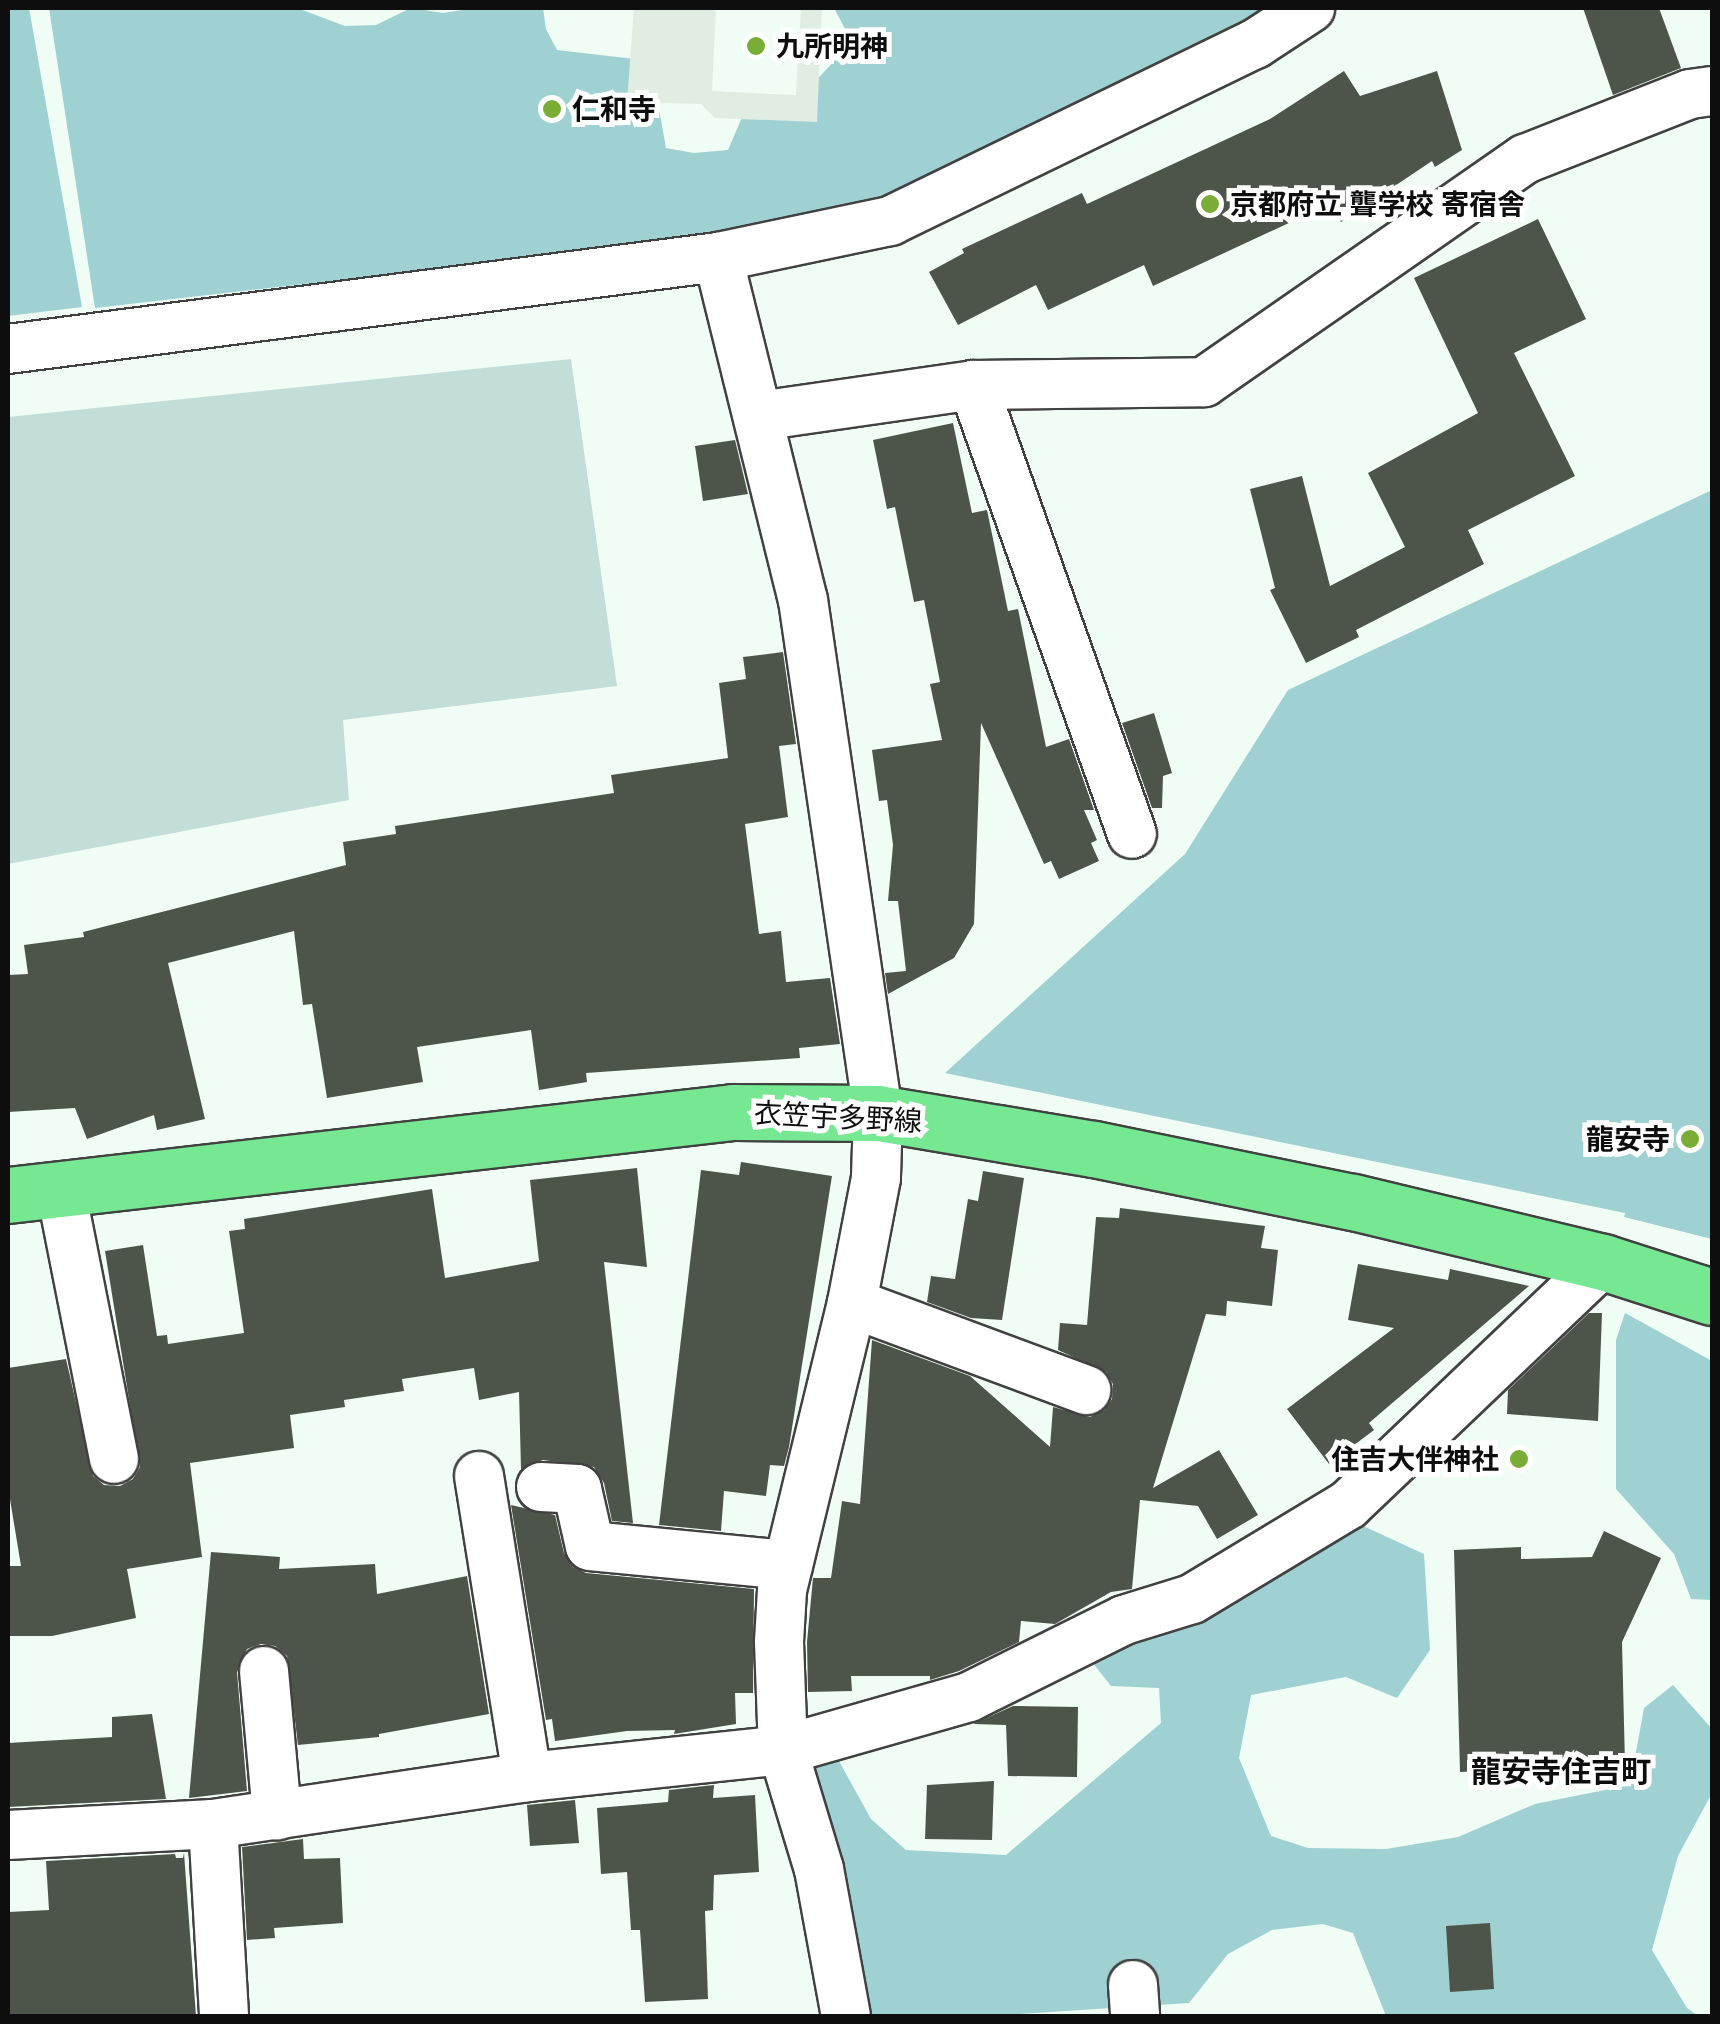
<!DOCTYPE html>
<html>
<head>
<meta charset="utf-8">
<style>
  body { margin:0 }
  #map { position:relative; width:1720px; height:2024px; overflow:hidden; background:#f0fdf4; font-family:"PT Serif","Noto Sans JP",serif }
  div>[style] { position:absolute }
  [style*='--x'] { left:calc(var(--x)*1px); top:calc(var(--y)*1px); width:calc(var(--w)*1px); rotate:calc(var(--a)*1deg) }
  .forest>* { inset:0; background:#9fd1d3 }
  .cemetery>* { inset:0; background:#c3ddd8 }
  .plaza>* { inset:0; background:#dfede2 }
  .building>* { inset:0; background:#4d554b }
  .roads { filter:drop-shadow(2px 0 #414141) drop-shadow(-2px 0 #414141) drop-shadow(0 2px #414141) drop-shadow(0 -2px #414141) }
  .minor>* { height:48px; margin:-24px; padding:0 24px; transform-origin:24px; border-radius:24px; background:#fff }
  .major>* { height:55px; margin:-27.5px; padding:0 27.5px; transform-origin:27.5px; border-radius:27.5px; background:#75e891 }
  .dots>* { width:28px; height:28px; translate:-50% -50%; box-sizing:border-box; border:5px solid #fff; border-radius:50% }
  span { translate:-50% -50%; white-space:nowrap; text-align:center; line-height:1.15; -webkit-text-stroke:10px #fff; paint-order:stroke }
  .poi-label { font-size:28px; color:#0e0e0e; font-weight:700 }
  .left { translate:0 -50%; text-align:left }
  .right { translate:-100% -50%; text-align:right }
  .street-label { font-size:28px; color:#0e0e0e }
  .neighbourhood-label { font-size:30px; color:#0e0e0e; font-weight:700 }
  .frame { position:absolute; inset:0; border:10px solid #0e0e0e; pointer-events:none }
</style>
</head>
<body>
<div id="map">
  <div class="forest">
    <i style="clip-path:polygon(8px 8px,29px 8px,82px 307px,8px 316px)"></i>
    <i style="clip-path:polygon(49px 8px,297px 8px,345px 26px,376px 25px,411px 8px,443px 13px,476px 8px,543px 8px,546px 29px,557px 50px,635px 59px,654px 81px,666px 148px,694px 153px,728px 150px,743px 115px,786px 109px,809px 88px,852px 42px,834px 8px,1275px 8px,889px 205px,723px 236px,95px 308px)"></i>
    <i style="clip-path:polygon(1712px 490px,1712px 1239px,1624px 1217px,1625px 1213px,945px 1073px,1185px 854px,1288px 690px)"></i>
    <i style="clip-path:polygon(1625px 1313px,1712px 1361px,1712px 1600px,1691px 1599px,1674px 1554px,1616px 1489px,1616px 1340px)"></i>
    <i style="clip-path:polygon(1359px 1524px,1424px 1554px,1430px 1650px,1397px 1698px,1346px 1677px,1251px 1695px,1239px 1758px,1271px 1836px,1308px 1848px,1386px 1849px,1458px 1837px,1535px 1804px,1630px 1785px,1644px 1708px,1673px 1685px,1712px 1729px,1712px 1793px,1678px 1856px,1652px 1950px,1687px 2008px,1698px 2016px,1386px 2016px,1353px 1933px,1323px 1924px,1272px 1930px,1228px 1954px,1189px 2003px,990px 2016px,867px 2016px,806px 1769px,839px 1761px,871px 1819px,906px 1850px,1006px 1855px,1161px 1723px,1159px 1688px,1111px 1686px,1088px 1657px)"></i>
  </div>
  <div class="cemetery">
    <i style="clip-path:polygon(571px 359px,617px 686px,343px 720px,349px 800px,8px 864px,8px 417px)"></i>
  </div>
  <div class="plaza">
    <i style="clip-path:polygon(634px 8px,716px 8px,712px 91px,796px 95px,801px 8px,822px 8px,817px 122px,715px 118px,701px 104px,627px 102px)"></i>
  </div>
  <div class="building">
    <i style="clip-path:polygon(1583px 8px,1659px 8px,1681px 68px,1613px 95px)"></i>
    <i style="clip-path:polygon(1344px 71px,1360px 96px,1437px 71px,1462px 150px,1435px 167px,1432px 161px,1341px 222px,1330px 204px,1153px 286px,1144px 265px,1048px 310px,1036px 285px,958px 325px,929px 272px,964px 253px,962px 249px,1082px 193px,1087px 204px,1270px 119px)"></i>
    <i style="clip-path:polygon(1538px 219px,1586px 319px,1514px 353px,1575px 476px,1468px 530px,1484px 564px,1356px 630px,1359px 637px,1306px 663px,1270px 590px,1275px 588px,1250px 489px,1302px 476px,1330px 586px,1405px 547px,1368px 473px,1478px 413px,1414px 278px)"></i>
    <i style="clip-path:polygon(953px 423px,972px 513px,987px 510px,1008px 611px,1018px 609px,1046px 747px,1069px 739px,1094px 810px,1084px 810px,1097px 840px,1091px 843px,1099px 861px,1059px 879px,1051px 861px,1044px 864px,981px 723px,974px 924px,954px 958px,888px 994px,885px 973px,906px 971px,898px 901px,888px 901px,893px 845px,887px 800px,879px 801px,872px 750px,942px 740px,930px 684px,940px 682px,924px 600px,914px 602px,895px 507px,887px 509px,873px 440px)"></i>
    <i style="clip-path:polygon(735px 440px,748px 494px,703px 501px,695px 446px)"></i>
    <i style="clip-path:polygon(783px 652px,796px 744px,779px 746px,788px 817px,745px 824px,759px 934px,781px 931px,786px 982px,830px 978px,840px 1044px,799px 1048px,800px 1058px,586px 1073px,587px 1082px,539px 1090px,531px 1030px,417px 1047px,423px 1082px,327px 1098px,312px 1004px,303px 1005px,294px 931px,168px 963px,205px 1119px,157px 1130px,154px 1115px,87px 1139px,75px 1108px,8px 1112px,8px 975px,28px 974px,24px 945px,84px 937px,83px 932px,346px 865px,343px 842px,396px 834px,395px 826px,614px 793px,611px 775px,728px 758px,719px 683px,746px 679px,743px 657px)"></i>
    <i style="clip-path:polygon(1154px 713px,1172px 773px,1163px 776px,1162px 808px,1152px 808px,1122px 723px)"></i>
    <i style="clip-path:polygon(741px 1162px,832px 1176px,789px 1447px,784px 1466px,770px 1465px,766px 1496px,724px 1491px,721px 1531px,659px 1525px,701px 1170px,739px 1175px)"></i>
    <i style="clip-path:polygon(637px 1168px,647px 1267px,604px 1262px,633px 1523px,612px 1521px,604px 1483px,594px 1467px,543px 1460px,521px 1469px,519px 1392px,479px 1400px,474px 1368px,402px 1379px,404px 1391px,344px 1400px,345px 1407px,290px 1415px,294px 1448px,190px 1463px,202px 1557px,127px 1569px,136px 1618px,52px 1636px,8px 1636px,8px 1566px,21px 1566px,8px 1487px,8px 1368px,66px 1359px,93px 1476px,104px 1485px,120px 1486px,133px 1479px,140px 1467px,105px 1251px,143px 1245px,157px 1336px,167px 1335px,168px 1344px,244px 1333px,229px 1231px,245px 1229px,244px 1219px,432px 1189px,445px 1278px,539px 1261px,530px 1180px)"></i>
    <i style="clip-path:polygon(983px 1171px,1024px 1178px,1002px 1320px,971px 1318px,927px 1302px,931px 1276px,955px 1279px,968px 1199px,978px 1201px)"></i>
    <i style="clip-path:polygon(1120px 1208px,1265px 1226px,1261px 1248px,1278px 1250px,1272px 1306px,1227px 1301px,1226px 1316px,1206px 1314px,1153px 1488px,1219px 1450px,1258px 1515px,1217px 1539px,1198px 1506px,1140px 1500px,1132px 1589px,1111px 1592px,1055px 1624px,1021px 1621px,1019px 1642px,959px 1671px,930px 1680px,930px 1676px,851px 1676px,852px 1691px,808px 1692px,807px 1642px,813px 1578px,831px 1578px,842px 1501px,860px 1504px,872px 1340px,970px 1376px,1050px 1447px,1053px 1407px,1090px 1417px,1104px 1410px,1112px 1399px,1113px 1384px,1106px 1372px,1058px 1350px,1060px 1323px,1087px 1325px,1096px 1217px,1119px 1218px)"></i>
    <i style="clip-path:polygon(1358px 1264px,1448px 1280px,1450px 1269px,1529px 1286px,1369px 1423px,1374px 1430px,1329px 1464px,1287px 1409px,1394px 1328px,1348px 1320px)"></i>
    <i style="clip-path:polygon(1589px 1313px,1602px 1313px,1598px 1421px,1507px 1414px,1508px 1390px)"></i>
    <i style="clip-path:polygon(511px 1505px,555px 1515px,564px 1553px,573px 1567px,586px 1573px,754px 1589px,753px 1693px,735px 1693px,736px 1724px,674px 1734px,675px 1730px,627px 1731px,555px 1741px,552px 1719px,546px 1720px)"></i>
    <i style="clip-path:polygon(1604px 1531px,1661px 1558px,1622px 1642px,1625px 1764px,1460px 1772px,1454px 1550px,1521px 1547px,1521px 1559px,1592px 1557px)"></i>
    <i style="clip-path:polygon(211px 1552px,280px 1557px,279px 1569px,375px 1564px,377px 1594px,467px 1576px,489px 1714px,379px 1734px,379px 1737px,298px 1745px,287px 1656px,275px 1646px,261px 1644px,247px 1649px,237px 1672px,247px 1791px,189px 1798px)"></i>
    <i style="clip-path:polygon(1013px 1706px,1078px 1707px,1077px 1777px,1008px 1776px,1006px 1725px,973px 1724px)"></i>
    <i style="clip-path:polygon(152px 1714px,166px 1799px,8px 1807px,8px 1743px,112px 1737px,112px 1717px)"></i>
    <i style="clip-path:polygon(994px 1781px,992px 1840px,925px 1839px,927px 1785px)"></i>
    <i style="clip-path:polygon(714px 1785px,713px 1798px,755px 1795px,759px 1872px,714px 1875px,713px 1910px,705px 1911px,708px 1999px,645px 2002px,640px 1930px,631px 1930px,627px 1872px,601px 1874px,597px 1808px,668px 1802px,669px 1790px)"></i>
    <i style="clip-path:polygon(575px 1800px,579px 1843px,530px 1846px,527px 1805px)"></i>
    <i style="clip-path:polygon(303px 1839px,304px 1859px,340px 1858px,343px 1923px,274px 1928px,275px 1938px,247px 1940px,242px 1847px)"></i>
    <i style="clip-path:polygon(184px 1853px,196px 2016px,8px 2016px,8px 1912px,49px 1910px,46px 1861px,175px 1854px,176px 1858px,183px 1858px)"></i>
    <i style="clip-path:polygon(1490px 1923px,1494px 1989px,1450px 1992px,1446px 1926px)"></i>
  </div>
  <div class="roads">
    <div class="minor">
      <i style="--x:718;--y:257;--w:353;--a:76.1"></i>
      <i style="--x:803;--y:600;--w:518;--a:81.68"></i>
      <i style="--x:878;--y:1113;--w:65;--a:91.8"></i>
      <i style="--x:876;--y:1178;--w:127;--a:100.9"></i>
      <i style="--x:852;--y:1303;--w:295;--a:103.7"></i>
      <i style="--x:782;--y:1590;--w:52;--a:93.3"></i>
      <i style="--x:779;--y:1642;--w:108;--a:87.9"></i>
      <i style="--x:783;--y:1750;--w:124;--a:73.2"></i>
      <i style="--x:819;--y:1869;--w:149;--a:79.6"></i>
      <i style="--x:8;--y:349;--w:716;--a:-7.38"></i>
      <i style="--x:718;--y:257;--w:176;--a:-11.8"></i>
      <i style="--x:890;--y:221;--w:406;--a:-25.9"></i>
      <i style="--x:1255;--y:44;--w:66;--a:-33.2"></i>
      <i style="--x:973;--y:385;--w:476;--a:70.5"></i>
      <i style="--x:759;--y:416;--w:216;--a:-8.2"></i>
      <i style="--x:973;--y:385;--w:231;--a:-0.7"></i>
      <i style="--x:1204;--y:382;--w:391;--a:-34.8"></i>
      <i style="--x:1525;--y:159;--w:177;--a:-21.5"></i>
      <i style="--x:1690;--y:94;--w:22;--a:-8"></i>
      <i style="--x:61;--y:1191;--w:273;--a:78.8"></i>
      <i style="--x:852;--y:1303;--w:250;--a:20.4"></i>
      <i style="--x:479;--y:1476;--w:305;--a:80.9"></i>
      <i style="--x:541;--y:1487;--w:36;--a:3"></i>
      <i style="--x:577;--y:1489;--w:58;--a:77.2"></i>
      <i style="--x:590;--y:1546;--w:199;--a:5.5"></i>
      <i style="--x:264;--y:1671;--w:145;--a:84.8"></i>
      <i style="--x:213;--y:1824;--w:192;--a:86.7"></i>
      <i style="--x:8;--y:1835;--w:205;--a:-3.1"></i>
      <i style="--x:213;--y:1824;--w:317;--a:-8.5"></i>
      <i style="--x:527;--y:1777;--w:257;--a:-6"></i>
      <i style="--x:783;--y:1750;--w:193;--a:-15.9"></i>
      <i style="--x:969;--y:1697;--w:173;--a:-26.4"></i>
      <i style="--x:1124;--y:1620;--w:71;--a:-17.2"></i>
      <i style="--x:1192;--y:1599;--w:182;--a:-31.1"></i>
      <i style="--x:1348;--y:1505;--w:352;--a:-43.6"></i>
      <i style="--x:1133;--y:1985;--w:31;--a:86"></i>
    </div>
    <div class="major">
      <i style="--x:8;--y:1195;--w:730;--a:-6.53"></i>
      <i style="--x:733;--y:1112;--w:145;--a:0.4"></i>
      <i style="--x:878;--y:1113;--w:219;--a:9.5"></i>
      <i style="--x:1094;--y:1149;--w:264;--a:11.6"></i>
      <i style="--x:1353;--y:1202;--w:257;--a:13.5"></i>
      <i style="--x:1603;--y:1262;--w:114;--a:17.8"></i>
    </div>
  </div>
  <div class="dots">
    <i style="left:756px;top:46px;background:#79ad36"></i>
    <i style="left:552px;top:109px;background:#79ad36"></i>
    <i style="left:1210px;top:204px;background:#79ad36"></i>
    <i style="left:1690px;top:1139px;background:#79ad36"></i>
    <i style="left:1519px;top:1459px;background:#79ad36"></i>
  </div>
  <div class="poi-label">
    <span class="left" style="left:776px;top:46px">九所明神</span>
    <span class="left" style="left:572px;top:109px">仁和寺</span>
    <span class="left" style="left:1230px;top:204px">京都府立 聾学校 寄宿舎</span>
    <span class="right" style="left:1670px;top:1139px">龍安寺</span>
    <span class="right" style="left:1499px;top:1459px">住吉大伴神社</span>
  </div>
  <div class="street-label">
    <span style="left:838px;top:1117px;rotate:3deg">衣笠宇多野線</span>
  </div>
  <div class="neighbourhood-label">
    <span style="left:1561px;top:1771px">龍安寺住吉町</span>
  </div>
  <div class="frame"></div>
</div>
</body>
</html>
